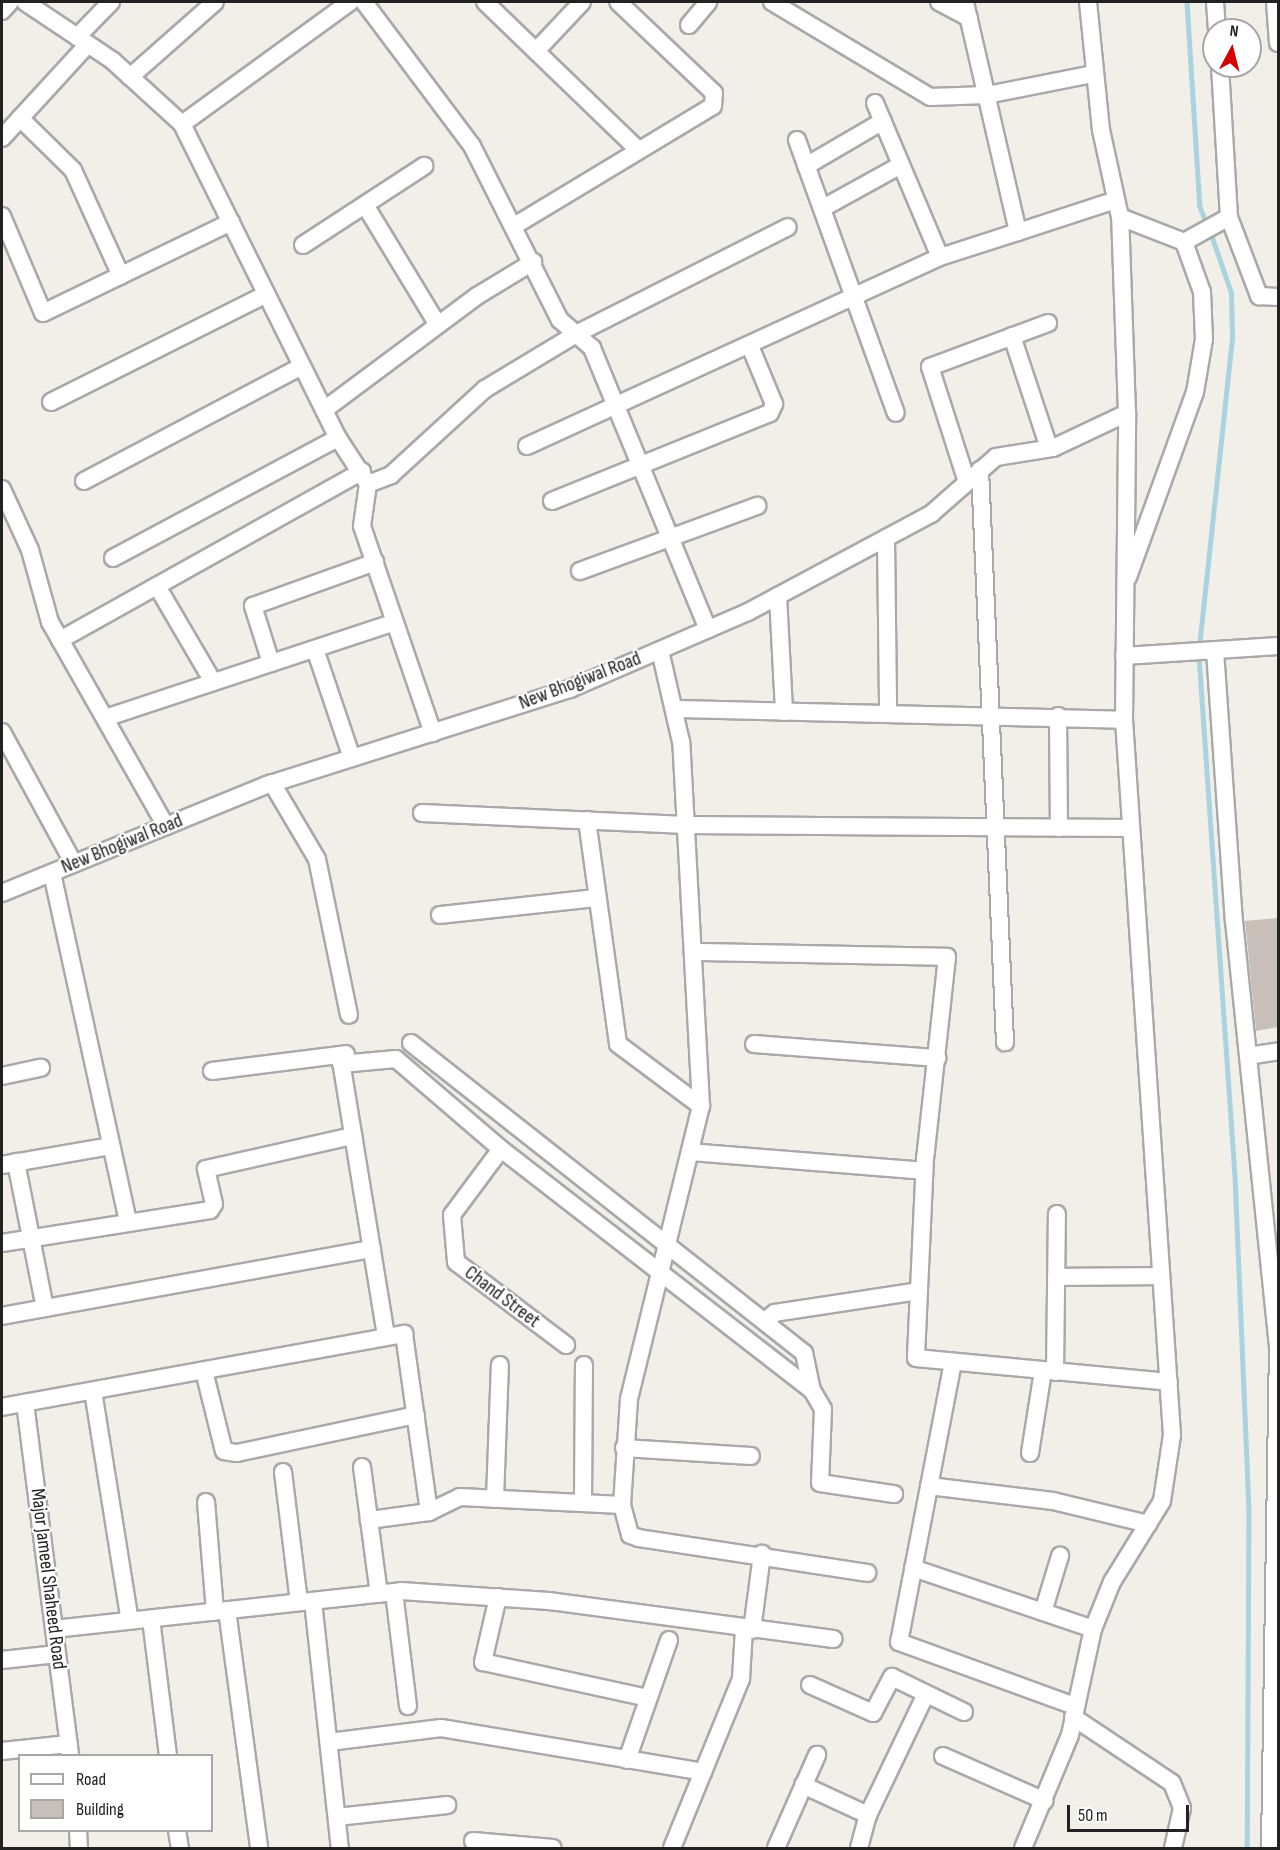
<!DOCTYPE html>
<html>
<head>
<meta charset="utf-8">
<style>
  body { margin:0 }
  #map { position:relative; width:1280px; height:1850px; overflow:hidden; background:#f2efe9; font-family:"Sofia Sans Condensed",sans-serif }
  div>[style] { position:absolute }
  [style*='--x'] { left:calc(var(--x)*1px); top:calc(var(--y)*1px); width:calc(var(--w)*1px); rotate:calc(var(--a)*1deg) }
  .stream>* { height:4.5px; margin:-2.25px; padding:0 2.25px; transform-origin:2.25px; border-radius:2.25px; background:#aad3df }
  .building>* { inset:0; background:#c7bfb8 }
  .roads { filter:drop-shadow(2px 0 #a9a9a9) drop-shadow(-2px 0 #a9a9a9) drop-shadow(0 2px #a9a9a9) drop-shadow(0 -2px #a9a9a9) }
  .minor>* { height:16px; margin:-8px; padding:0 8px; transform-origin:8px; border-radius:8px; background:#fff }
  span { translate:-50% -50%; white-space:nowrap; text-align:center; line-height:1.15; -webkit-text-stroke:4.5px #fff; paint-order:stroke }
  .street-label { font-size:20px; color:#222 }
  .frame { position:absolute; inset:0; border:3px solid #222; pointer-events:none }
  .legend { position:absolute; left:18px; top:1754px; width:195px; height:78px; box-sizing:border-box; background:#fff; border:2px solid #a7a7a7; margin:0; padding:8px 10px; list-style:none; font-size:18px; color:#222 }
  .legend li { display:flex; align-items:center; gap:12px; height:30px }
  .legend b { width:30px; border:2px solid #a7a7a7 }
  .north { position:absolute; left:1202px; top:18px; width:60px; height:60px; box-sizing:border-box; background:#fff; border:2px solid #a7a7a7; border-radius:50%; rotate:7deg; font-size:16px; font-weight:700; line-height:24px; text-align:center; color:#222 }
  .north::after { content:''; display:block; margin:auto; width:21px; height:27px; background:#d40000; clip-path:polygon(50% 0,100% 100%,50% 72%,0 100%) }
  .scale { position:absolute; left:1067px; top:1805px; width:122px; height:27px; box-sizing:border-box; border:3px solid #222; border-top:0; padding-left:8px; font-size:18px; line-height:21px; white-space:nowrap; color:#222; -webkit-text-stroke:4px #fff; paint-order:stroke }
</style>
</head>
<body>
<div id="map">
  <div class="stream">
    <i style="--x:1187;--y:2;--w:205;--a:86.4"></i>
    <i style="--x:1200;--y:207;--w:18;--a:68"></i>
    <i style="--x:1199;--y:647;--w:312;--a:-83.9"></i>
    <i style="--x:1232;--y:337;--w:44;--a:-91.3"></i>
    <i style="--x:1231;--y:293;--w:65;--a:-109"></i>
    <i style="--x:1199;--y:656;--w:521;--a:86.04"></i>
    <i style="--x:1235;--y:1176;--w:334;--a:87.6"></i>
    <i style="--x:1249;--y:1510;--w:338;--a:90.3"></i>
  </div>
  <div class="building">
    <i style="clip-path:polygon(1278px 918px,1278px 1027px,1256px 1031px,1245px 921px)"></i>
  </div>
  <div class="roads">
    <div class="minor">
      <i style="--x:25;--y:2;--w:106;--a:33.8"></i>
      <i style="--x:113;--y:61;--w:93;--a:42.4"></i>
      <i style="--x:182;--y:124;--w:351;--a:63.6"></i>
      <i style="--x:338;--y:438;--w:55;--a:56.9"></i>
      <i style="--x:368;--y:484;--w:42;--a:98.1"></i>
      <i style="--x:362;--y:526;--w:219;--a:71.1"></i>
      <i style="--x:364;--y:2;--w:180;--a:53.1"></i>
      <i style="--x:472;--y:146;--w:195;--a:63.2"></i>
      <i style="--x:560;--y:320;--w:43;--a:41.2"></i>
      <i style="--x:592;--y:348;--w:304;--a:67.6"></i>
      <i style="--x:485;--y:2;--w:211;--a:44"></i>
      <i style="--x:772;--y:2;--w:184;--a:31"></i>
      <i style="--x:930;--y:97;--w:57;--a:-2"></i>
      <i style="--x:987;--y:95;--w:108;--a:-11.2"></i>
      <i style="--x:939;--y:2;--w:34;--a:28"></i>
      <i style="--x:1215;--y:2;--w:28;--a:86"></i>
      <i style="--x:1275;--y:2;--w:41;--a:85.8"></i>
      <i style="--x:2;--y:11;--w:12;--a:-48"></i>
      <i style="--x:689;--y:25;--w:30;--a:-50"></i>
      <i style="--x:77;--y:37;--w:49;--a:-45.8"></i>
      <i style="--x:536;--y:51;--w:67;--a:-46.8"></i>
      <i style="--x:1220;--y:66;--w:151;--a:86.6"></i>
      <i style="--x:1229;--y:217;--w:85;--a:69.2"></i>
      <i style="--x:1259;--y:296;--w:19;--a:3"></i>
      <i style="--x:130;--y:77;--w:113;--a:-41.4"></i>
      <i style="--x:875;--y:103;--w:167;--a:67.1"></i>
      <i style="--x:20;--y:118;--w:74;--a:44.5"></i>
      <i style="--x:73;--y:170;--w:116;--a:65.6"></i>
      <i style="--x:182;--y:124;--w:208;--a:-36"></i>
      <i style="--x:2;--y:138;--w:127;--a:-47.5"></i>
      <i style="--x:797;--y:140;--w:290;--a:70.1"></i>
      <i style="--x:806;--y:166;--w:89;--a:-30.3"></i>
      <i style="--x:365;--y:205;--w:140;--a:58.7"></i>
      <i style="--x:823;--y:208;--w:89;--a:-28.9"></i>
      <i style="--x:2;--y:216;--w:105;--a:67.1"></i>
      <i style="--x:43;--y:313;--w:209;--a:-25.8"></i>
      <i style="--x:1120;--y:217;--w:69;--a:21.3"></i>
      <i style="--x:1184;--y:242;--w:53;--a:70.2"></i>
      <i style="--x:1202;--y:292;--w:47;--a:87.6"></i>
      <i style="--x:1204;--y:339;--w:54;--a:99.6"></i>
      <i style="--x:1195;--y:392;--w:197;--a:109.9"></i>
      <i style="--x:514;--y:226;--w:232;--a:-31.1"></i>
      <i style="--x:713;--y:106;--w:13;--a:-86"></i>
      <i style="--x:714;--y:93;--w:132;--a:-136.5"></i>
      <i style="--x:1018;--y:232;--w:103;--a:-18.1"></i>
      <i style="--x:1184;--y:242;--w:51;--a:-29.1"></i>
      <i style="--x:303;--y:245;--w:145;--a:-33.1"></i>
      <i style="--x:1012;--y:336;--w:118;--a:71.7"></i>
      <i style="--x:51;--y:402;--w:241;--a:-26.6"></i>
      <i style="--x:324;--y:410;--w:191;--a:-36.7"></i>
      <i style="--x:477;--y:296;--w:66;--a:-31.3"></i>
      <i style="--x:527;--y:446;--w:454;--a:-24.6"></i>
      <i style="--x:940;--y:257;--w:82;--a:-17.8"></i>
      <i style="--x:1018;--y:232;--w:236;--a:-103"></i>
      <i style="--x:980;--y:470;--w:573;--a:87.5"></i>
      <i style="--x:84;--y:481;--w:246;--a:-27.8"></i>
      <i style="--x:967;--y:482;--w:121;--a:-107.8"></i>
      <i style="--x:930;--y:367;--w:126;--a:-20.4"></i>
      <i style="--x:368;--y:484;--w:25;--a:-21"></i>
      <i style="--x:391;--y:475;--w:127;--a:-42.5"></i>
      <i style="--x:485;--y:389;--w:106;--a:-31.1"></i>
      <i style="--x:576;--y:334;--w:237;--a:-26.8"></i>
      <i style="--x:2;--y:489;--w:67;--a:65.3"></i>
      <i style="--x:30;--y:550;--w:75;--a:74.5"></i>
      <i style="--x:50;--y:622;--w:235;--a:60.4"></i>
      <i style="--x:552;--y:501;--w:235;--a:-22"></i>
      <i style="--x:770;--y:413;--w:10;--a:-66"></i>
      <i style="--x:774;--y:404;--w:63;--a:-112.5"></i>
      <i style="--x:886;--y:538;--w:173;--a:89.3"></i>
      <i style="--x:113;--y:558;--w:255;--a:-28.1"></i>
      <i style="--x:580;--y:571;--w:189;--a:-20.2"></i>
      <i style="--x:157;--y:586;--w:111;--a:59.7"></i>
      <i style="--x:778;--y:596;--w:116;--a:87"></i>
      <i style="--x:60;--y:640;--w:346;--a:-29.2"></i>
      <i style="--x:315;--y:649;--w:115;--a:71.3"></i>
      <i style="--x:1215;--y:651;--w:271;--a:86"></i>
      <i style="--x:1234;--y:921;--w:425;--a:84.1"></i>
      <i style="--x:1278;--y:1344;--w:504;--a:90.91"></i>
      <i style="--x:1124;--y:656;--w:154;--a:-3.7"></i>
      <i style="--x:271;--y:663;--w:60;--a:-107.5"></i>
      <i style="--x:253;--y:606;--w:130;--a:-19.8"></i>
      <i style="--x:677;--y:709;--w:447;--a:1.4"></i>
      <i style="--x:1058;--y:716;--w:112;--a:89.5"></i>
      <i style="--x:105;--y:718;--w:305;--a:-18.3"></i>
      <i style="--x:2;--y:732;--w:150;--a:61.4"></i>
      <i style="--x:272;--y:783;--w:88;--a:59.4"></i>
      <i style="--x:317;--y:859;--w:159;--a:78.4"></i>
      <i style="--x:422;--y:813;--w:264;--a:2.6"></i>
      <i style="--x:686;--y:825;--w:444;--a:0.4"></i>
      <i style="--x:587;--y:820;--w:226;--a:82.1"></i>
      <i style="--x:618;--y:1044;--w:104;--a:36.8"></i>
      <i style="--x:52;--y:873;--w:357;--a:77.7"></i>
      <i style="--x:2;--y:893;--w:286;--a:-22.2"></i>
      <i style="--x:267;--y:785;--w:318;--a:-17.6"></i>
      <i style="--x:570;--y:689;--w:194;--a:-23.4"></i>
      <i style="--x:748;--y:612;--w:208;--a:-28.2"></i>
      <i style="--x:931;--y:514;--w:86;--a:-41.2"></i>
      <i style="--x:996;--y:457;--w:58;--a:-9"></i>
      <i style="--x:1053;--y:448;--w:82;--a:-25.3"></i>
      <i style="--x:440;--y:915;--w:158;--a:-6.2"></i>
      <i style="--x:697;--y:952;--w:250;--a:1.1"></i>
      <i style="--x:947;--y:957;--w:202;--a:96.2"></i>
      <i style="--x:925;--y:1158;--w:200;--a:92.6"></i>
      <i style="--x:916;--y:1358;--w:254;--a:5.4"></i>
      <i style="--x:411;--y:1043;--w:501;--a:38.27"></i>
      <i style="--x:804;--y:1353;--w:38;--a:78"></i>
      <i style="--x:812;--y:1390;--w:22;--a:60"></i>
      <i style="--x:823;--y:1409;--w:74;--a:92.3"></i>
      <i style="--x:820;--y:1483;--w:75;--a:8.5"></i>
      <i style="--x:754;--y:1044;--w:184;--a:4.4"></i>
      <i style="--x:340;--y:1055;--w:285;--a:80.7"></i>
      <i style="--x:1248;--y:1056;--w:30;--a:-9"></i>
      <i style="--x:341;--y:1064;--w:55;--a:-5.2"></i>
      <i style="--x:396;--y:1059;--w:138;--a:40.6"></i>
      <i style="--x:501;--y:1149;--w:393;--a:37.8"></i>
      <i style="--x:212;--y:1071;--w:135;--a:-7.2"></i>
      <i style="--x:2;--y:1076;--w:40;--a:-12"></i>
      <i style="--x:501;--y:1149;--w:82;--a:126.6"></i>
      <i style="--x:452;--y:1215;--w:47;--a:85.1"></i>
      <i style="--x:456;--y:1262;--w:138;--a:37"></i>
      <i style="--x:690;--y:1152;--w:235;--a:4.6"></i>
      <i style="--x:16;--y:1162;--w:149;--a:78.8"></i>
      <i style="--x:2;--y:1165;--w:111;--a:-9.9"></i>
      <i style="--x:2;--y:1243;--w:211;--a:-9"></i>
      <i style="--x:210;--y:1210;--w:7;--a:-56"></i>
      <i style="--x:214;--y:1204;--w:36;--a:-103"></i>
      <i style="--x:206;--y:1169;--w:151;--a:-12.7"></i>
      <i style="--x:1056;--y:1277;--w:105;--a:-0.5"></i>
      <i style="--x:2;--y:1316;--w:376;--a:-10.3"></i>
      <i style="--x:765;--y:1321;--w:13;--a:-39"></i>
      <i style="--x:775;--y:1313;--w:145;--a:-8.7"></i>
      <i style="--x:953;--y:1362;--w:285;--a:100.9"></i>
      <i style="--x:899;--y:1642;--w:187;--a:20"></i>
      <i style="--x:204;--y:1371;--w:82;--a:76"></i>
      <i style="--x:224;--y:1451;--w:13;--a:9"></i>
      <i style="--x:237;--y:1453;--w:183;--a:-12"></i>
      <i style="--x:1055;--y:1372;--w:158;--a:-89.3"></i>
      <i style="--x:93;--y:1391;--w:227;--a:80.9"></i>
      <i style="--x:25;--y:1403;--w:356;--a:82.7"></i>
      <i style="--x:2;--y:1407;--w:409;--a:-10.3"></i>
      <i style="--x:404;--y:1334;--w:180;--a:82"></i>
      <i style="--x:429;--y:1512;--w:61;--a:172.4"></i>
      <i style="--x:624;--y:1448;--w:127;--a:3.6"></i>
      <i style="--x:1030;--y:1453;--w:83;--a:-81"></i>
      <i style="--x:362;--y:1467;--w:128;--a:82.4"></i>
      <i style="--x:283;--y:1472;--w:131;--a:83"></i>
      <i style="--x:929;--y:1486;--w:125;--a:6.9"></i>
      <i style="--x:1053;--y:1501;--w:98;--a:13.6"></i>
      <i style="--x:495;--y:1499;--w:134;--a:-87.9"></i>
      <i style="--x:206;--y:1502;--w:110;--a:85.3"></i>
      <i style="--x:583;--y:1503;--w:138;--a:-89.6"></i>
      <i style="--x:622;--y:1505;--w:106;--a:-86.2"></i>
      <i style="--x:629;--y:1399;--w:302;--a:-76.2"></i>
      <i style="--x:701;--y:1106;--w:365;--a:-93.1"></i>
      <i style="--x:681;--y:742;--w:94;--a:-102.9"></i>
      <i style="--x:429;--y:1512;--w:34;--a:-26"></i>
      <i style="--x:460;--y:1497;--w:162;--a:2.8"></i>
      <i style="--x:622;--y:1505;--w:31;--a:75"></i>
      <i style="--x:630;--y:1535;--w:9;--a:18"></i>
      <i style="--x:639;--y:1538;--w:231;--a:8.7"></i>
      <i style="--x:913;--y:1568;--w:190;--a:18.7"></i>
      <i style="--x:394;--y:1592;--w:115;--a:83"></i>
      <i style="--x:498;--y:1597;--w:67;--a:103"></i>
      <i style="--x:483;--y:1662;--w:169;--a:12.3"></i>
      <i style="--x:313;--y:1601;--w:248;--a:83.8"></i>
      <i style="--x:227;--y:1610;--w:240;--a:82.3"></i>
      <i style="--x:1043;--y:1612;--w:59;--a:-73.1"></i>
      <i style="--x:151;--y:1619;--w:138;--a:82.9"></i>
      <i style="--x:54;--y:1629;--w:349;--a:-6.2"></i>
      <i style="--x:401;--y:1591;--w:148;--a:3.9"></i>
      <i style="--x:549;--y:1601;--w:287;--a:7.6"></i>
      <i style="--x:752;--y:1630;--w:77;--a:-82.5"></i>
      <i style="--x:2;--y:1660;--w:55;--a:-6.2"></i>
      <i style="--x:810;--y:1685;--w:69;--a:24"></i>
      <i style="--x:873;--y:1713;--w:41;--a:-62.2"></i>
      <i style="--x:892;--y:1677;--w:80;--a:25.9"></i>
      <i style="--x:1073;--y:1717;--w:119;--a:33.7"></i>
      <i style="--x:1172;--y:1783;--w:27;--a:68"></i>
      <i style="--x:1182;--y:1808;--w:41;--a:102.7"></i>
      <i style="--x:329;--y:1742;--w:113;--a:-7.1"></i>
      <i style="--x:441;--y:1728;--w:266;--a:9.5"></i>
      <i style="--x:2;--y:1751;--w:67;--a:-6"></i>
      <i style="--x:943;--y:1756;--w:111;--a:23.8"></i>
      <i style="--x:627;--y:1760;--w:127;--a:-70.7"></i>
      <i style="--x:803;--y:1785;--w:72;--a:24.8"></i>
      <i style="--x:337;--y:1817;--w:111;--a:-6.2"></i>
      <i style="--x:78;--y:1830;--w:18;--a:87"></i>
      <i style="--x:177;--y:1830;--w:18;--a:81"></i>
      <i style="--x:473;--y:1841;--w:80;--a:5"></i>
      <i style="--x:672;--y:1848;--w:183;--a:-67.8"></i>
      <i style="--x:741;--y:1679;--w:50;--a:-86.6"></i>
      <i style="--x:776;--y:1848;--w:102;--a:-66.2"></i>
      <i style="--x:859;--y:1848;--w:34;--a:-75"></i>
      <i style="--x:868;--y:1815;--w:134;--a:-64.4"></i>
      <i style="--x:1023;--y:1848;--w:122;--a:-67.4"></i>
      <i style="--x:1070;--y:1735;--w:108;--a:-77.8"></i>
      <i style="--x:1093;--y:1629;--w:51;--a:-68"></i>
      <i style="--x:1112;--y:1582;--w:95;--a:-58.3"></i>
      <i style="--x:1162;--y:1501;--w:67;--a:-81.4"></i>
      <i style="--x:1172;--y:1435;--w:717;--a:-93.84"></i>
      <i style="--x:1124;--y:720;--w:307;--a:-89.4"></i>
      <i style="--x:1127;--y:413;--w:196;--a:-92"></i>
      <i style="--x:1120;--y:217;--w:89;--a:-102.3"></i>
      <i style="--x:1101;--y:130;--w:129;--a:-95.8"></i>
    </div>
  </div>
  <div class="street-label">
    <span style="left:580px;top:681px;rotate:-21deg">New Bhogiwal Road</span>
    <span style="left:122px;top:844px;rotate:-22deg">New Bhogiwal Road</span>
    <span style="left:502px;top:1297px;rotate:37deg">Chand Street</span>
    <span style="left:48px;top:1579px;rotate:83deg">Major Jameel Shaheed Road</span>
  </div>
  <div class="frame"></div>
  <ul class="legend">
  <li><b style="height:8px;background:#fff"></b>Road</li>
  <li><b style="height:16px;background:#c7bfb8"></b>Building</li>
  </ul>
  <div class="north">N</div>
  <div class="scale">50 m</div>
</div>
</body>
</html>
